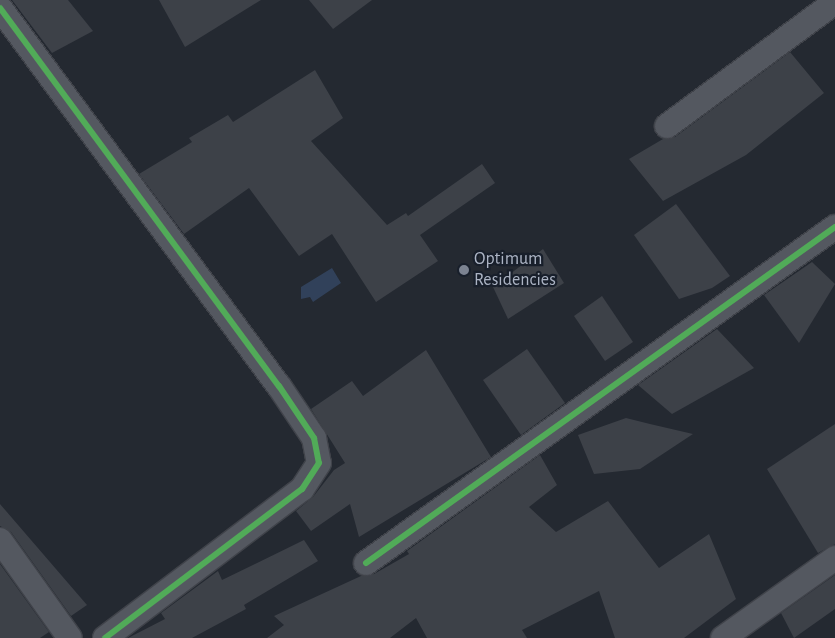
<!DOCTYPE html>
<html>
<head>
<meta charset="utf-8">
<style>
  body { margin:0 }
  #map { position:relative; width:835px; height:638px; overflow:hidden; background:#242931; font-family:"Alegreya Sans",sans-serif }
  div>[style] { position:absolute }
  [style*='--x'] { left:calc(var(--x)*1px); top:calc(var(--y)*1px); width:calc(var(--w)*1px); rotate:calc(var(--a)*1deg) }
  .water>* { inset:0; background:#31415a }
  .building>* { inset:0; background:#3d4148 }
  .roads { filter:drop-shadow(1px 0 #40434a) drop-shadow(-1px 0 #40434a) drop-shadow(0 1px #40434a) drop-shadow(0 -1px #40434a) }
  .minor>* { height:24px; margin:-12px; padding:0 12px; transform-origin:12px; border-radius:12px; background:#545860 }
  .cycleway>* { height:6px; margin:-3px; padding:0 3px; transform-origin:3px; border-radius:3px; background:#51ab58 }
  .dots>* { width:14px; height:14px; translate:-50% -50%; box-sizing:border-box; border:2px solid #181f2b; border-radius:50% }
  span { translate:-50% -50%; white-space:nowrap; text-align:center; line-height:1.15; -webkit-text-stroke:4.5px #181f2b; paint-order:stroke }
  .poi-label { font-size:18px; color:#acb4c4 }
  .left { translate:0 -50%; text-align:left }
</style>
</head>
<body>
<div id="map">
  <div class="water">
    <i style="clip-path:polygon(332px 268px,341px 283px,313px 302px,310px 297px,301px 299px,301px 287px)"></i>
  </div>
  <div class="building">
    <i style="clip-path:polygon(12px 0,68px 0,93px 31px,52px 53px)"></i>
    <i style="clip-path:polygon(159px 0,261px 0,185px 47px)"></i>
    <i style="clip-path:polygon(309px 0,372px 0,333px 29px)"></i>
    <i style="clip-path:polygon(790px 52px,824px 93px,746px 155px,663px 201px,629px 159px,663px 139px,675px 137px)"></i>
    <i style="clip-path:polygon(315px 70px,343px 118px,311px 141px,387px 225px,406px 213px,408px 216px,482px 164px,495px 183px,420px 235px,438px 261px,376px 302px,332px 234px,299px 256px,249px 188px,184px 234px,139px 174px,192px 142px,189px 138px,228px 115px,233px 122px)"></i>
    <i style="clip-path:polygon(676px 204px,730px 276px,712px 288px,679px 299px,634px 235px)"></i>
    <i style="clip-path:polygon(543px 249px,564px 283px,508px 319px,493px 287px)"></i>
    <i style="clip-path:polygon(812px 262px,835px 284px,799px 343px,764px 295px)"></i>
    <i style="clip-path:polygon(602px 296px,633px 342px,605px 361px,574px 316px)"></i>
    <i style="clip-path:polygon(717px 329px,754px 368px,672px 414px,638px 385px)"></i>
    <i style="clip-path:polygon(527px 349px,565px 403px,521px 435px,483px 380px)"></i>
    <i style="clip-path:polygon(426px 350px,491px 457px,359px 537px,350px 504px,311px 531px,296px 511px,313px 497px,334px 470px,345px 463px,311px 409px,352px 381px,363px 396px)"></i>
    <i style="clip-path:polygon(626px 418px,650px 424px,693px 434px,640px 469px,594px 474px,578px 435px)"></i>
    <i style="clip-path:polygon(835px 424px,835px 544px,818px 553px,767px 469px)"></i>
    <i style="clip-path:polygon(540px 455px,557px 485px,529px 507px,556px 532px,608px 501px,659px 568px,709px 534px,736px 599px,684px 638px,615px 638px,599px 591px,522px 630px,527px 638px,427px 638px,416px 618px,390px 638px,267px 638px,284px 625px,274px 616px,361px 576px,374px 574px,409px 554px,407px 551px)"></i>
    <i style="clip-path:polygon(0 504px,87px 605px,71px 616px,11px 532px,0 526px)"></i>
    <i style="clip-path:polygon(304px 540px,318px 561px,244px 605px,246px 609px,192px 638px,128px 638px,165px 619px,161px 613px,218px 571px,222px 580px)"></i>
    <i style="clip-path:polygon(0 564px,49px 632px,40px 638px,0 638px)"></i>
    <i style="clip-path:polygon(835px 575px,835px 609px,794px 638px,781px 613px)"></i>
  </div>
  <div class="roads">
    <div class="minor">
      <i style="--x:0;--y:8;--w:470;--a:53.6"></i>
      <i style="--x:279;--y:386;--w:63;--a:56.1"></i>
      <i style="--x:314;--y:438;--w:25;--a:79"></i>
      <i style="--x:319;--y:463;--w:31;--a:123"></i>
      <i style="--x:302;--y:489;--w:247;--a:142.9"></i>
      <i style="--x:667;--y:126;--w:209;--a:-36.4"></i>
      <i style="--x:0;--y:540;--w:120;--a:54.5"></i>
      <i style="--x:366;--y:563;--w:577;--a:-35.62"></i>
      <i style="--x:723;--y:638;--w:138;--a:-35.5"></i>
    </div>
  </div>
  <div class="cycleway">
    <i style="--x:0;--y:8;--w:470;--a:53.6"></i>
    <i style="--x:279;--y:386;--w:63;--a:56.1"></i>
    <i style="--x:314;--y:438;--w:25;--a:79"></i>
    <i style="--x:319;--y:463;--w:31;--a:123"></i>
    <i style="--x:302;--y:489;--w:247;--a:142.9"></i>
    <i style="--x:366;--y:563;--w:577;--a:-35.62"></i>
  </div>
  <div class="dots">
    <i style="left:464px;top:270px;background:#7c8391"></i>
  </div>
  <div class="poi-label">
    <span class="left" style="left:474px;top:270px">Optimum<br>Residencies</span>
  </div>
</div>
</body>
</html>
